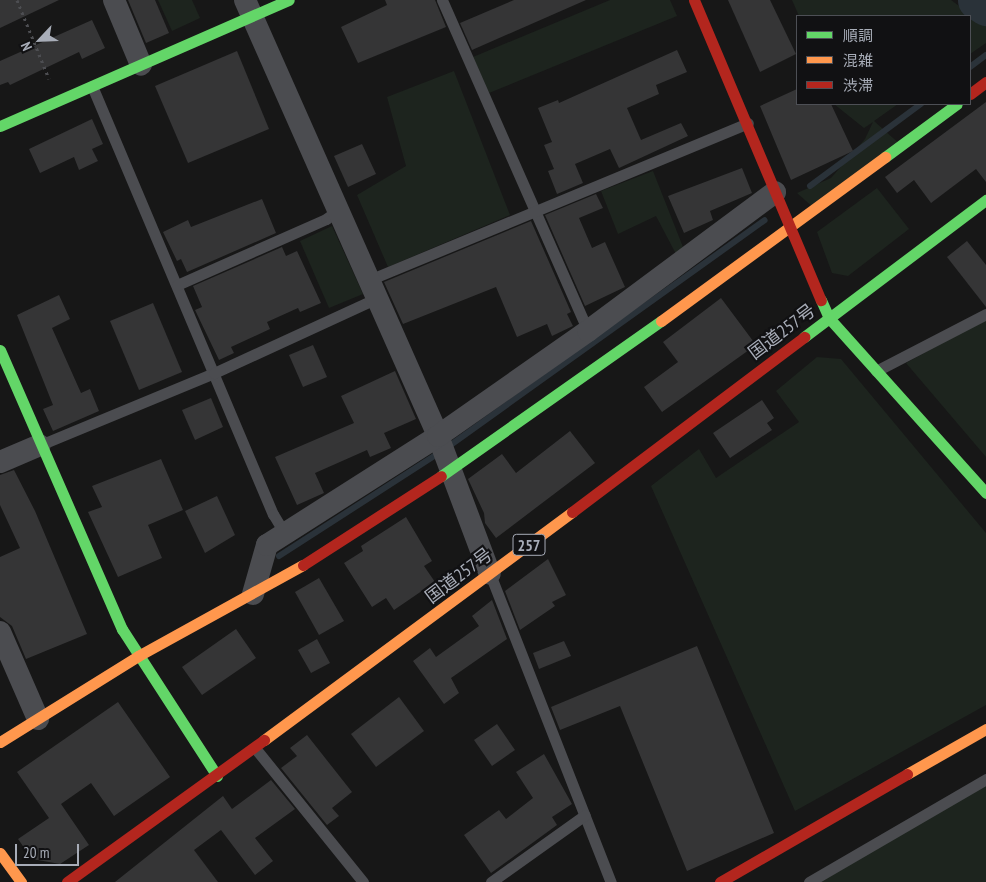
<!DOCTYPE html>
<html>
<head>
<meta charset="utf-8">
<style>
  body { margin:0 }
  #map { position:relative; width:986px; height:882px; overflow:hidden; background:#171717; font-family:"PT Sans Narrow","Noto Sans JP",sans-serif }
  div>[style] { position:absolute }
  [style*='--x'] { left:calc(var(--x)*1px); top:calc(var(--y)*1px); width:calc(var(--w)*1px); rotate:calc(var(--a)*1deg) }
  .green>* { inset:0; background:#1d241e }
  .stream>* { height:6px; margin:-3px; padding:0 3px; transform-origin:3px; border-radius:3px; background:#2a3239 }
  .river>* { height:39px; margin:-19.5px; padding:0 19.5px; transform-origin:19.5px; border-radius:19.5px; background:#2a3239 }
  .building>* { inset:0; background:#353536 }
  .path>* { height:3px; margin-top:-1.5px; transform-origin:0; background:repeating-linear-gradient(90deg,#4d4e52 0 2.5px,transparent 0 6.5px) }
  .lane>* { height:11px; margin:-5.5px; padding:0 5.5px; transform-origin:5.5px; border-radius:5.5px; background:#4b4c50 }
  .street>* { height:22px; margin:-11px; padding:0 11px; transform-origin:11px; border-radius:11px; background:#4b4c50 }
  .fast>* { height:11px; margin:-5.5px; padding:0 5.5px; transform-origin:5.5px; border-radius:5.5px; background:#63d668 }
  .slow>* { height:11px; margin:-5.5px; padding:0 5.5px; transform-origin:5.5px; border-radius:5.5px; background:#ff974d }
  .jam>* { height:11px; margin:-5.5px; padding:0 5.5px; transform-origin:5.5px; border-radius:5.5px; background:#b3261e }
  span { translate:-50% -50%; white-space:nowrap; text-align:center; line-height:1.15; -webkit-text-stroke:4.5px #111113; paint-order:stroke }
  .shield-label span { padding:1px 4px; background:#111113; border:1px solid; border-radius:4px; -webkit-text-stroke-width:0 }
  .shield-label { font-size:16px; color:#a8adb8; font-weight:700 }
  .street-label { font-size:18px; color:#a8adb8 }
  .legend { position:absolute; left:796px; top:15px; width:175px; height:90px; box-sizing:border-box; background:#111113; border:1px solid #4d4f55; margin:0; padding:6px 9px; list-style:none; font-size:15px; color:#a8adb8 }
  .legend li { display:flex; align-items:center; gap:10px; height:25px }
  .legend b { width:25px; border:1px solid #4d4f55 }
  .north { position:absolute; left:15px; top:15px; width:50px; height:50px; -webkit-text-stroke:4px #111113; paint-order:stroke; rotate:245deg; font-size:14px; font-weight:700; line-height:20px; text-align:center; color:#a8adb8 }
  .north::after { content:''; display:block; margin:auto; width:18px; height:22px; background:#a8adb8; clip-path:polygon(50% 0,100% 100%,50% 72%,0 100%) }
  .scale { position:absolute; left:15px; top:844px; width:64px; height:22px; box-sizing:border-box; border:2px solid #a8adb8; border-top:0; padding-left:6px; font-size:15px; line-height:18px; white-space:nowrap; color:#a8adb8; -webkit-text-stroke:4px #111113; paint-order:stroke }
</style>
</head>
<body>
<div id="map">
  <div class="green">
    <i style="clip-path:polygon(158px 0,192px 0,200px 18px,172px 31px)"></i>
    <i style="clip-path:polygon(610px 0,670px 0,677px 16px,489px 93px,473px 57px)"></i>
    <i style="clip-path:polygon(792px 0,951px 0,986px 26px,986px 43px,970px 54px,970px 16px,799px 16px)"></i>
    <i style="clip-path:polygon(454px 71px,510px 215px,388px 267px,357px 195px,406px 166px,387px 97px)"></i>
    <i style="clip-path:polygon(834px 104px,898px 104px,874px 121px,902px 146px,815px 209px,797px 193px,831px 178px,865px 139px,873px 122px,864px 128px)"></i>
    <i style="clip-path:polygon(653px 171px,683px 247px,676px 254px,656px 216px,618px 234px,601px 191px)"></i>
    <i style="clip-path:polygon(877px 188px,909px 229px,848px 276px,832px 273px,817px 232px)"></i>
    <i style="clip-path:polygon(332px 226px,363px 294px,329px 308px,300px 241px)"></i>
    <i style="clip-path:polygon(986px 319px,986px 457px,906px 363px)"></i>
    <i style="clip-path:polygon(817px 357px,841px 359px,986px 533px,986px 705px,795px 811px,651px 486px,699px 449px,716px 478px,799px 422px,776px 391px)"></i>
    <i style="clip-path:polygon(986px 785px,986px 882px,820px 882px)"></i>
  </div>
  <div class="stream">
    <i style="--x:970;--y:67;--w:20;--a:-37"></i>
    <i style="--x:810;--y:186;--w:138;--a:-36.5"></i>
    <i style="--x:279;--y:556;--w:197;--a:-32.8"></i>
    <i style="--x:445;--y:449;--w:393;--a:-35.6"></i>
  </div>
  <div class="river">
    <i style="--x:977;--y:0;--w:11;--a:34"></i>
  </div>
  <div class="building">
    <i style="clip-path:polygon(0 0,59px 0,0 28px)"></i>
    <i style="clip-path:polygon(128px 0,155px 0,169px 33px,146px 43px)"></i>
    <i style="clip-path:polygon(385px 0,435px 0,446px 27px,358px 63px,341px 27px,387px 5px)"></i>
    <i style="clip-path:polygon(514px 0,586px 0,472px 50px,460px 23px)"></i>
    <i style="clip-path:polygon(728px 0,770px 0,796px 54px,760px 72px)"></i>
    <i style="clip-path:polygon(92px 20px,105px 48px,82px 59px,79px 52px,10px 85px,8px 82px,0 85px,0 61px)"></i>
    <i style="clip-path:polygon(677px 50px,687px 72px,656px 85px,659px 94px,627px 108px,641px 140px,681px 123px,688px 136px,619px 168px,610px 149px,575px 164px,583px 183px,557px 194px,548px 171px,554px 169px,544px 145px,552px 142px,538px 108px,558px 100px,559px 103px)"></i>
    <i style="clip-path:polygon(237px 51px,269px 129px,188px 163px,155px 86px)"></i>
    <i style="clip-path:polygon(797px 89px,797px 104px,831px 104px,853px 151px,791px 180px,760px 106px)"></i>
    <i style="clip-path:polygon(986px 102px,986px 182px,976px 169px,931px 203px,914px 180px,897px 193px,885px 177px)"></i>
    <i style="clip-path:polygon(92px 119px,103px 144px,92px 149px,98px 161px,79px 170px,74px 157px,40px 173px,29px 149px)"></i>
    <i style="clip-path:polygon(362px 144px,376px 174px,348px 187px,334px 156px)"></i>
    <i style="clip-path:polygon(742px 168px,752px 193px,710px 211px,713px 220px,684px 233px,668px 196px)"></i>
    <i style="clip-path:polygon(596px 194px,603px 208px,579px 218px,592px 248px,605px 242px,625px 287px,585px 306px,545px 215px)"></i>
    <i style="clip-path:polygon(262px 199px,276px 233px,187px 272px,181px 259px,177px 261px,163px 232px,188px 220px,191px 227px)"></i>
    <i style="clip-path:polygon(531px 221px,571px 312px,567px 314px,573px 326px,552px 336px,547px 324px,517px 337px,496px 287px,403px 324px,384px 282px)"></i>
    <i style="clip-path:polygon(967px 241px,986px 265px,986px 307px,947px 257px)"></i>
    <i style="clip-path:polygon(282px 247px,286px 256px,297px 251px,321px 303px,300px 312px,298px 308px,267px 322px,270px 329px,231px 347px,234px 353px,219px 360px,195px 310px,202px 307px,193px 286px)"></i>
    <i style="clip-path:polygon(59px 295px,70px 319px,52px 328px,81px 393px,90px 389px,99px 411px,53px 431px,43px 409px,53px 405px,17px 315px)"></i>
    <i style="clip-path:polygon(721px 298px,756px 345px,662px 412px,644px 387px,678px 362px,663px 342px)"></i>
    <i style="clip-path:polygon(153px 303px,182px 372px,139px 390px,110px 321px)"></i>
    <i style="clip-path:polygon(313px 345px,327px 377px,303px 387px,289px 355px)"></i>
    <i style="clip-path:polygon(395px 371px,416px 419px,384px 433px,391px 448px,370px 457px,367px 450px,315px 473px,324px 493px,297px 505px,275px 457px,354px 423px,341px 396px)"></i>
    <i style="clip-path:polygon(211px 398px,223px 427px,195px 440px,182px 410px)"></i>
    <i style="clip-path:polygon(762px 400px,774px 418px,767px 423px,772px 430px,730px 458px,713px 433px)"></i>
    <i style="clip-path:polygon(570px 431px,595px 463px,496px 538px,485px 523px,484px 513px,468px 479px,502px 454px,516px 473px)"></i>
    <i style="clip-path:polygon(161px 459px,183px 510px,148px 525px,162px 558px,118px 577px,88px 512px,102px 507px,92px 486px)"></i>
    <i style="clip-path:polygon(14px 470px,35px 511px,87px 634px,26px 659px,12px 626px,0 617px,0 557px,20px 548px,0 505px,0 475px)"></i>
    <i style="clip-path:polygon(217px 496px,235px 535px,205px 553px,185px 511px)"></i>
    <i style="clip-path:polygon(406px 517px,432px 561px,424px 566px,435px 582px,394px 610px,386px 598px,372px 607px,344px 563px,363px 551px,361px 546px)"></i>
    <i style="clip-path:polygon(548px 559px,566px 595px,552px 602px,555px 606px,520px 630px,505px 591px)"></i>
    <i style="clip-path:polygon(319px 578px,344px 621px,319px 635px,295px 592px)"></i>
    <i style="clip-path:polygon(492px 600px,507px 639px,451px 678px,459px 693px,444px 704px,413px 661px,430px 648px,436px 657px,479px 626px,472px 616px)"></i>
    <i style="clip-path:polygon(236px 629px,256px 658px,202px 695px,182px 667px)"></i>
    <i style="clip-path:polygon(317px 639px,330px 663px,311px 673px,298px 650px)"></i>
    <i style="clip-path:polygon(564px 641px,571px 656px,539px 669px,533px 653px)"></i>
    <i style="clip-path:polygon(697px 646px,774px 833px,687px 871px,620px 706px,560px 730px,551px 707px)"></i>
    <i style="clip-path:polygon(399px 697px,424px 731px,376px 767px,351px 734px)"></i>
    <i style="clip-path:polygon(118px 702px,170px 777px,114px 816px,91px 783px,61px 804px,89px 845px,60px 864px,32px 859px,18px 839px,49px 818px,17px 772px)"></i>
    <i style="clip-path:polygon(497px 724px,515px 750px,492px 766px,474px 740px)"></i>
    <i style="clip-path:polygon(307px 735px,352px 792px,332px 808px,339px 816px,327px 825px,281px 768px,297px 756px,290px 748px)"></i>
    <i style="clip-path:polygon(544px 754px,572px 804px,552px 817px,557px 825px,491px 873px,464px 835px,499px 810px,506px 819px,533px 798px,516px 772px)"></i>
    <i style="clip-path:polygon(271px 780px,295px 809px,255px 838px,273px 861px,255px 875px,221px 830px,194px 850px,218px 882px,115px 882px,223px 796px,232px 809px)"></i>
  </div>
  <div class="path">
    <i style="--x:17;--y:0;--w:85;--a:67.9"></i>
  </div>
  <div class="lane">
    <i style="--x:442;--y:0;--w:362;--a:66.2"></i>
    <i style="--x:92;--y:86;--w:465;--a:67.1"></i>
    <i style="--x:273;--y:514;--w:23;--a:59"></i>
    <i style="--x:369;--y:280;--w:410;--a:-22.5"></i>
    <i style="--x:177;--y:285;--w:163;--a:-23.9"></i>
    <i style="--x:326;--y:219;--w:15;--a:-37"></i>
    <i style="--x:876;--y:371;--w:124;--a:-27.4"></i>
    <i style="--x:40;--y:445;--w:188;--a:-22.5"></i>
    <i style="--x:214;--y:373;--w:179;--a:-24.7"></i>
    <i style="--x:490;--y:574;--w:331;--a:68.6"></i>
    <i style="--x:255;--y:748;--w:172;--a:51.1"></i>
    <i style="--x:491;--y:882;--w:115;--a:-35.5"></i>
    <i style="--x:809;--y:882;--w:205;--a:-30.2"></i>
  </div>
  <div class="street">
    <i style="--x:114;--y:0;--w:70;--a:67.4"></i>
    <i style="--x:245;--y:0;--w:477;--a:66.1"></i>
    <i style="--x:438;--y:436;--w:147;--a:69.4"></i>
    <i style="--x:0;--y:462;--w:43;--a:-23"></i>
    <i style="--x:253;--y:594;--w:51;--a:-74.1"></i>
    <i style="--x:267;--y:545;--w:203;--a:-32.5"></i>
    <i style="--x:438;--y:436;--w:183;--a:-35"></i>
    <i style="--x:588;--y:331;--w:233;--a:-36.6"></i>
    <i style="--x:0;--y:632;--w:95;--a:66.4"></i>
  </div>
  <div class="fast">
    <i style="--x:0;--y:126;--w:315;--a:-23.6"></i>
    <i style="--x:885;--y:157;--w:89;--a:-36.4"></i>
    <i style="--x:821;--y:300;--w:20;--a:66"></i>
    <i style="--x:829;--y:318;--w:235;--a:48.1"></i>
    <i style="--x:804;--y:337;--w:228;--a:-37"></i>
    <i style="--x:0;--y:350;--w:305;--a:66.4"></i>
    <i style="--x:122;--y:629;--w:175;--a:57.1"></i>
    <i style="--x:441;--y:476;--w:269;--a:-35.2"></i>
  </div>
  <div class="slow">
    <i style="--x:661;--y:321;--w:278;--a:-36.2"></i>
    <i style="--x:264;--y:740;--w:383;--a:-36.5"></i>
    <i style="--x:0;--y:742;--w:163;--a:-31.9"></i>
    <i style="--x:138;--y:656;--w:188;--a:-28.9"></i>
    <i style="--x:907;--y:774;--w:91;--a:-29.7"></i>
    <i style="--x:0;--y:853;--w:36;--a:54"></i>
  </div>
  <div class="jam">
    <i style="--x:694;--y:0;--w:326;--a:67.1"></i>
    <i style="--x:970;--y:94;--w:20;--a:-37"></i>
    <i style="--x:572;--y:512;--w:291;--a:-37"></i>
    <i style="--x:303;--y:565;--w:164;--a:-32.8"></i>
    <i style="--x:67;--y:882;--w:243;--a:-35.8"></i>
    <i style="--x:720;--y:882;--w:216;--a:-30"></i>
  </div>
  <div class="shield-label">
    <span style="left:529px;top:545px">257</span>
  </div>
  <div class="street-label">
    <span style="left:782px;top:332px;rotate:-37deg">国道257号</span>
    <span style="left:459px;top:576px;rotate:-37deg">国道257号</span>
  </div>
  <ul class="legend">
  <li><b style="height:6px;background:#63d668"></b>順調</li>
  <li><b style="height:6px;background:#ff974d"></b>混雑</li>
  <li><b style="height:6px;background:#b3261e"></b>渋滞</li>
  </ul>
  <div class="north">N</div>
  <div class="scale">20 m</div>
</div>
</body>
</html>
